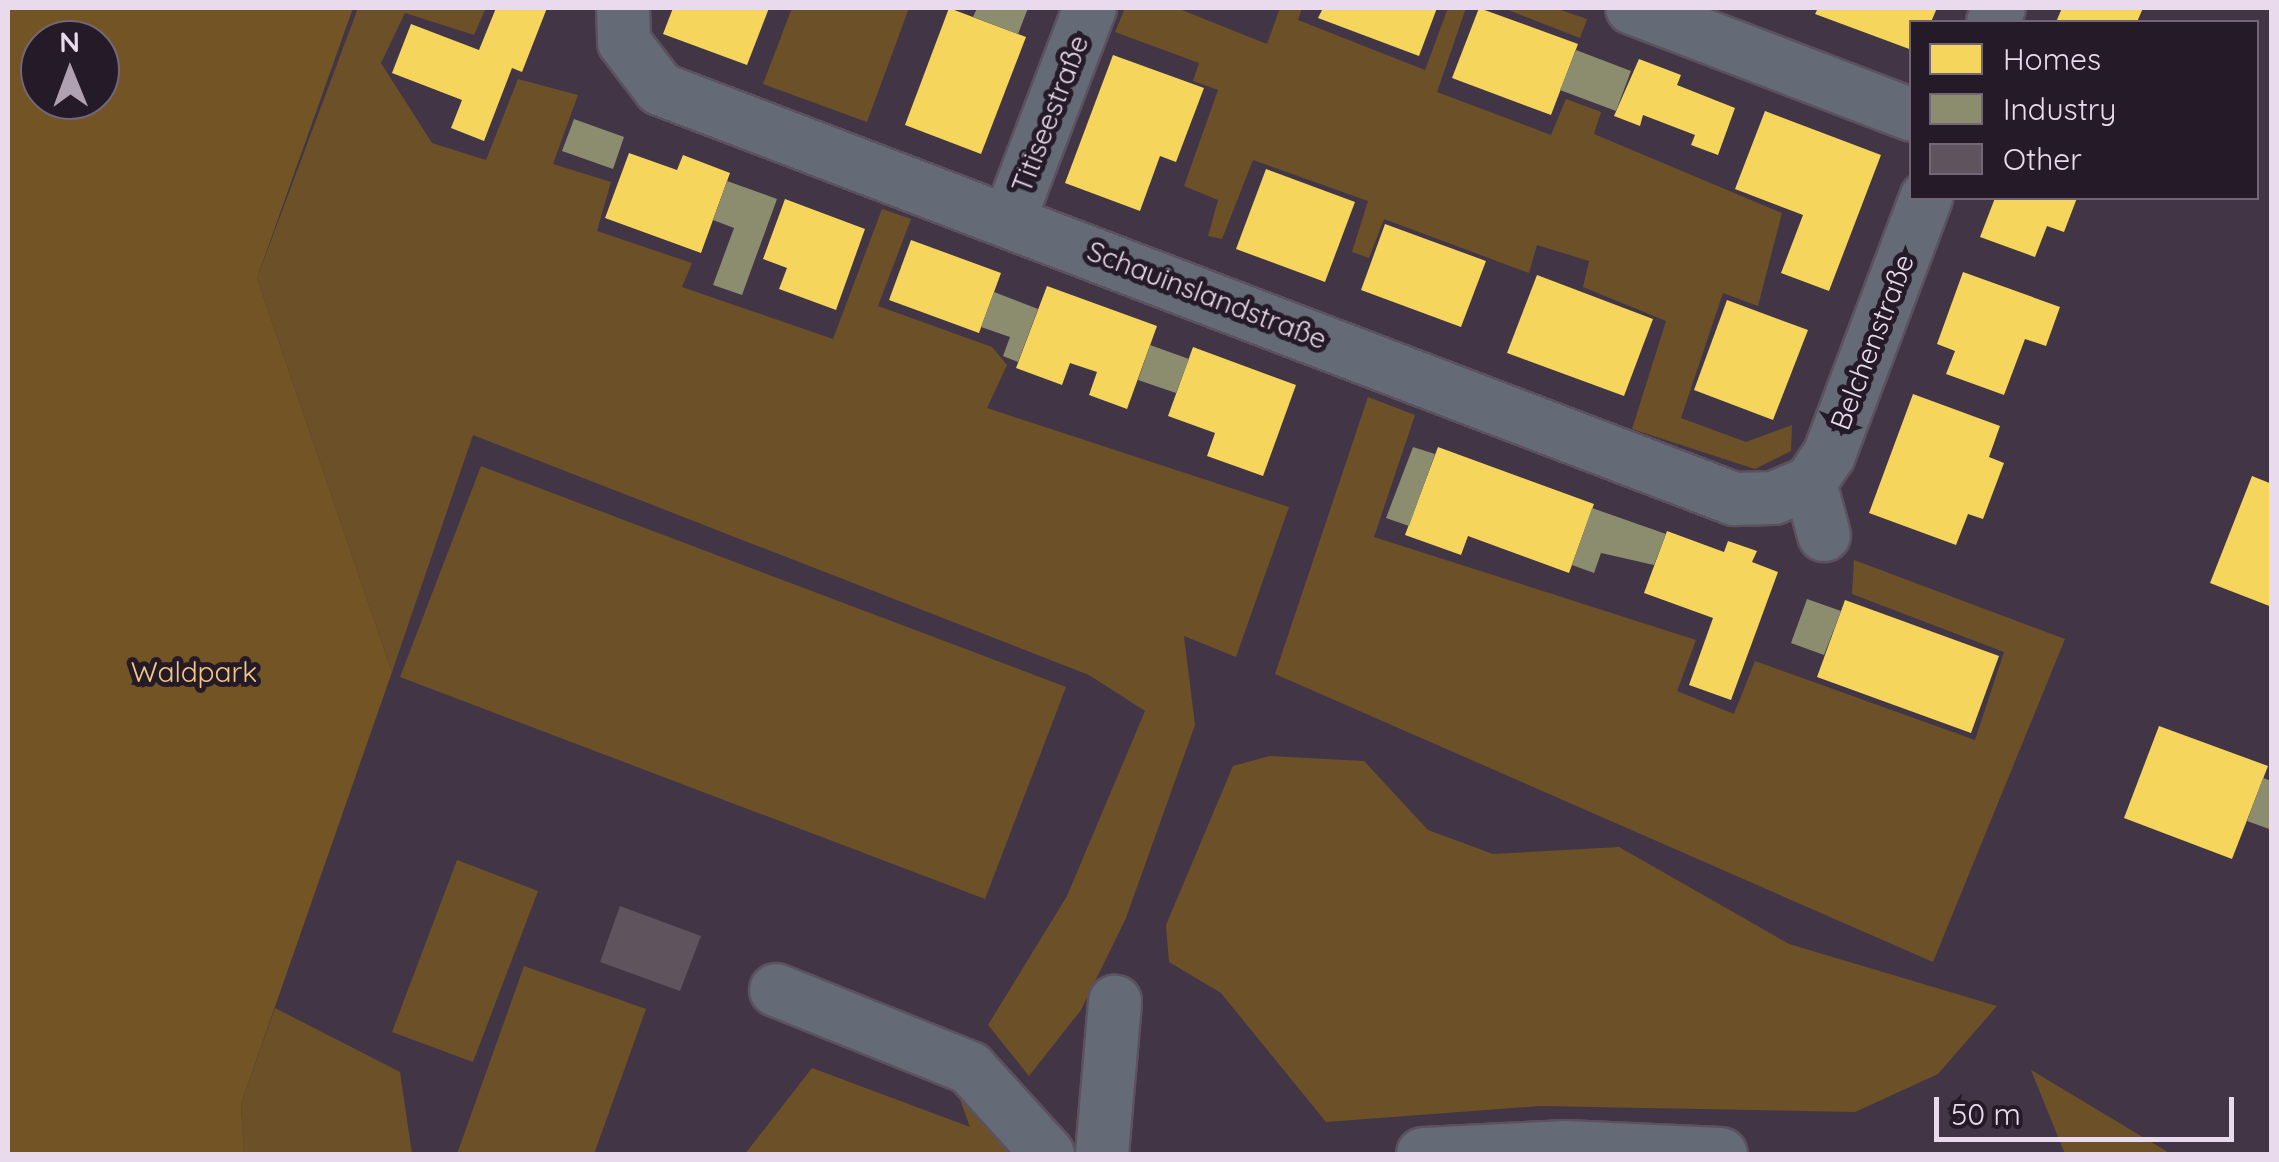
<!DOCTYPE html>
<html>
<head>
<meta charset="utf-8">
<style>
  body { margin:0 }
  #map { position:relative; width:2279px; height:1162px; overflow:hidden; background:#423545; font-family:Quicksand,sans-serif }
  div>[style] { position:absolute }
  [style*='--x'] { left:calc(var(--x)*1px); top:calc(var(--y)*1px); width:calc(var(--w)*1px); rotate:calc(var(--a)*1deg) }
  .green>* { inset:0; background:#6c5128 }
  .forest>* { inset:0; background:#725425 }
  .homes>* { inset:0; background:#f6d55c }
  .industry>* { inset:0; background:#8c8c6e }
  .building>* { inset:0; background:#5f535e }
  .roads { filter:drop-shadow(2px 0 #5c515e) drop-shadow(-2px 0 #5c515e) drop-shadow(0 2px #5c515e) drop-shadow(0 -2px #5c515e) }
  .minor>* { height:52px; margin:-26px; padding:0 26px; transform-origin:26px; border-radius:26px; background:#646a76 }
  span { translate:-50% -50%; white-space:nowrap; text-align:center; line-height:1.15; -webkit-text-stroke:10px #251b28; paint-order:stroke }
  .street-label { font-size:28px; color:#e9daed }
  .park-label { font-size:28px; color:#f5c880 }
  .frame { position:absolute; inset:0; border:10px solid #e9daed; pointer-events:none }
  .legend { position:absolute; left:1909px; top:20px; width:350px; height:180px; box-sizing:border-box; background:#251b28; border:2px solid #736777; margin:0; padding:12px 18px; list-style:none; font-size:30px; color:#e9daed }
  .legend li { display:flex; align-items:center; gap:20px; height:50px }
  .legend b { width:50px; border:2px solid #736777 }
  .north { position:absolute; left:20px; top:20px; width:100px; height:100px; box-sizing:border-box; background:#251b28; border:2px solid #736777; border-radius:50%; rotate:359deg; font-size:28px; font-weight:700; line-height:40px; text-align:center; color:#e9daed }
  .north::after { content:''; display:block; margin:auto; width:35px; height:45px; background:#afa0b2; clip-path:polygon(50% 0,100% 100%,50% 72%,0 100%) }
  .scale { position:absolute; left:1934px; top:1097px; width:300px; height:45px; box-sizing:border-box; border:5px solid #e9daed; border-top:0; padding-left:12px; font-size:30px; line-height:35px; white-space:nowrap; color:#e9daed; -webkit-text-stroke:8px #251b28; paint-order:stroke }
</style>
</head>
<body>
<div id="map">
  <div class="green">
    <i style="clip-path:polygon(358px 8px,486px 8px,474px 35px,405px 13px,381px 63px,432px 143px,486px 160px,518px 79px,578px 95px,553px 164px,611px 182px,597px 231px,692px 263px,682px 287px,833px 339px,882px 209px,911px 219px,878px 306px,992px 347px,1007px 365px,987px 408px,1289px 507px,1236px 657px,1184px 636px,1195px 725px,1126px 918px,1081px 1010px,1029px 1076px,988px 1025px,1067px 896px,1145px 711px,1089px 675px,473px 435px,392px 672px,257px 278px)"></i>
    <i style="clip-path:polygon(792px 8px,909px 8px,867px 122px,763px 84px)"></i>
    <i style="clip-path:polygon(1125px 8px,1177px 8px,1267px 44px,1280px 8px,1302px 8px,1298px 20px,1425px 70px,1448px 8px,1466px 8px,1437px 92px,1551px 135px,1566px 99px,1601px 112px,1594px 134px,1782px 213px,1758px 306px,1723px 293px,1681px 418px,1746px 442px,1792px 425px,1791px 451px,1755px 469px,1632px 429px,1666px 321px,1583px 287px,1589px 261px,1537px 245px,1529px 273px,1384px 219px,1369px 258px,1352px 252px,1368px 201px,1253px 160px,1222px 239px,1208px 236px,1218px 200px,1184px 186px,1218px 90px,1193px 81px,1199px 63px,1115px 32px)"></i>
    <i style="clip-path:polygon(1503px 8px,1555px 8px,1587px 19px,1580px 38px)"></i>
    <i style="clip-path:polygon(1368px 397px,1415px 415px,1374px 537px,1696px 640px,1677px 691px,1734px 714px,1755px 661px,1975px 740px,2004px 652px,1852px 594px,1854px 560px,2065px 639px,1933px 962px,1275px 674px)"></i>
    <i style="clip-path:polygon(481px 466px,1066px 687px,985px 899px,400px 677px)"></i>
    <i style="clip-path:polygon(1270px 756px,1364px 761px,1428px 830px,1493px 854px,1619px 847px,1789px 944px,1997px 1006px,1938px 1074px,1855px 1112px,1540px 1106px,1326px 1122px,1221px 993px,1169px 962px,1166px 925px,1233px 766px)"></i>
    <i style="clip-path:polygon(457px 860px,538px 891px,473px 1062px,392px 1032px)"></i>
    <i style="clip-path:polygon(524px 966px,646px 1009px,594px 1154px,457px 1154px)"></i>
    <i style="clip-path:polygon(275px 1008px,400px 1072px,412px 1154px,244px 1154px,241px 1104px)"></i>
    <i style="clip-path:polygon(812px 1068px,970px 1127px,952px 1077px,1029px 1154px,745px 1154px)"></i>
    <i style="clip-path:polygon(2031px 1070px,2171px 1154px,2065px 1154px)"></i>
  </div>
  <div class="forest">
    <i style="clip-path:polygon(evenodd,8px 8px,353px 8px,257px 278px,392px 672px,241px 1104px,244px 1154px,8px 1154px,8px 8px,40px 40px,100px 40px,100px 100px,40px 100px,40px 40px)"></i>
  </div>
  <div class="homes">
    <i style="clip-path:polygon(496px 8px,547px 8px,522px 72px,512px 68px,484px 141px,451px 128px,462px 100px,392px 73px,411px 24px,479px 50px)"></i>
    <i style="clip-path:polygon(673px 8px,769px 8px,747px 65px,663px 34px)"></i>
    <i style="clip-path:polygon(949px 8px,1026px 37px,981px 154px,905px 125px)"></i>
    <i style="clip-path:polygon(1323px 8px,1437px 8px,1419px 56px,1318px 18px)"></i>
    <i style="clip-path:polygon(1479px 8px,1578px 44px,1551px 115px,1452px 78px)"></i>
    <i style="clip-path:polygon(1818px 8px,1937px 8px,1931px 22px,1912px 22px,1912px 50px,1815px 14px)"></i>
    <i style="clip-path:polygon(2062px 8px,2143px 8px,2137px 22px,2056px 22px)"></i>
    <i style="clip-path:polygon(1113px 55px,1204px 88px,1176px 162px,1160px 156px,1140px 211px,1065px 183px)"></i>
    <i style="clip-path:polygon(1639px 59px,1681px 75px,1677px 85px,1735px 108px,1718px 155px,1691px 145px,1695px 135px,1643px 115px,1640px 126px,1614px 116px)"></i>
    <i style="clip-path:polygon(1765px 111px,1881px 155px,1829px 291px,1781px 273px,1803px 215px,1735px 189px)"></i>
    <i style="clip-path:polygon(629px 153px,677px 170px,683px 155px,730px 173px,701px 253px,605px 218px)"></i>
    <i style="clip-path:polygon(1266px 169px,1355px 202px,1325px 282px,1236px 249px)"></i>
    <i style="clip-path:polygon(1995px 198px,2077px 198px,2064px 232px,2047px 226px,2035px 257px,1980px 237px)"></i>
    <i style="clip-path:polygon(785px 199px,865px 229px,836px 310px,779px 289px,787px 268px,763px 259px)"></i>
    <i style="clip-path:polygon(1385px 224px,1486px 261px,1461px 327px,1361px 290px)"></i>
    <i style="clip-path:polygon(911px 240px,1001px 273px,979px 333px,889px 300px)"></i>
    <i style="clip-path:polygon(1963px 272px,2060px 307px,2046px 346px,2025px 339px,2004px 395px,1946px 374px,1955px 351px,1937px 344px)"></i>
    <i style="clip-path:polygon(1537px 275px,1653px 319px,1624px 396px,1507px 353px)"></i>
    <i style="clip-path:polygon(1047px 286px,1157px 326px,1127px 409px,1089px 395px,1097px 372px,1070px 363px,1062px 385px,1016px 368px)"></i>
    <i style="clip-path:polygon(1727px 300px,1808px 330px,1773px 420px,1694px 390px)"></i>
    <i style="clip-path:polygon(1193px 347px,1296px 385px,1263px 476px,1207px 456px,1215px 433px,1168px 416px)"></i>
    <i style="clip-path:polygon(1913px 394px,2000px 426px,1989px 457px,2004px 463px,1983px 519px,1968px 514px,1956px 545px,1869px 513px)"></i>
    <i style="clip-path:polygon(1438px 447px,1594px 504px,1569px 573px,1468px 536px,1461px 555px,1405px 535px)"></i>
    <i style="clip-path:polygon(2252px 476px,2272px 484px,2272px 607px,2210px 583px)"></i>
    <i style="clip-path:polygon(1667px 531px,1724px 552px,1728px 541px,1757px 551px,1752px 562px,1778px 572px,1731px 700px,1689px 685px,1713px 618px,1644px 593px)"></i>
    <i style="clip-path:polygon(1845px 600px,1999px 656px,1971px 733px,1817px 677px)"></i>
    <i style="clip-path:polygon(2159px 726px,2268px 766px,2232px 859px,2124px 818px)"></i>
  </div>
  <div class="industry">
    <i style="clip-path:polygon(977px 8px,1028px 8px,1018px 34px,973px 17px)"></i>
    <i style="clip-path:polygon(1576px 50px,1631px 71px,1616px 111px,1560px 90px)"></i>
    <i style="clip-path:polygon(574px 119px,624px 137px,613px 169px,562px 151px)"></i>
    <i style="clip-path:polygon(727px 181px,777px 199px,742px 295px,713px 285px,734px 228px,713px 220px)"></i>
    <i style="clip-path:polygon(994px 292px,1038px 309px,1018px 362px,1003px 356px,1010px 337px,981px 327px)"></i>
    <i style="clip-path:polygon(1150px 345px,1189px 359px,1176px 393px,1138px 380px)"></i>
    <i style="clip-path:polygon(1413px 447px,1435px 454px,1409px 526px,1386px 518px)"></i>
    <i style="clip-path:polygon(1592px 508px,1666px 534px,1654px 565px,1601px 553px,1594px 573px,1572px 565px)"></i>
    <i style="clip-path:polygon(1807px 599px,1841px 611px,1824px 655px,1791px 643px)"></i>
    <i style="clip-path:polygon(2263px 778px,2272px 781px,2272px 830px,2247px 821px)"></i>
  </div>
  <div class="building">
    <i style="clip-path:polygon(620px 906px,701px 936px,680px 991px,600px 962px)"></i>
  </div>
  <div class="roads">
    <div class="minor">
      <i style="--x:623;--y:8;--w:34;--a:88"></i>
      <i style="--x:624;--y:42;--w:59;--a:52.5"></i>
      <i style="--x:660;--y:89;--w:1150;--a:20.89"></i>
      <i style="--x:1734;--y:499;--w:40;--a:-1.4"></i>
      <i style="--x:1774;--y:498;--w:39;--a:-23"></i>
      <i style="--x:1632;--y:8;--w:300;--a:20.9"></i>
      <i style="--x:1993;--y:22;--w:15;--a:-67"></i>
      <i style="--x:1009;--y:220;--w:227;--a:-69.1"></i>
      <i style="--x:1810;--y:483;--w:34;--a:-56"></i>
      <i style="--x:1829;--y:455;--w:275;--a:-69.3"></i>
      <i style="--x:1810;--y:483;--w:54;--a:74.9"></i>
      <i style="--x:776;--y:990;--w:209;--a:21.9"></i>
      <i style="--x:970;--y:1068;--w:116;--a:47.8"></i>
      <i style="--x:1102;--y:1154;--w:153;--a:-85.1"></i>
      <i style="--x:1423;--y:1154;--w:143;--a:-2.8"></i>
      <i style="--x:1566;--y:1147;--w:155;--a:2.6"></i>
    </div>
  </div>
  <div class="street-label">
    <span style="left:1050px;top:114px;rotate:-69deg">Titiseestraße</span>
    <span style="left:1207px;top:295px;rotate:21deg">Schauinslandstraße</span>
    <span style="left:1872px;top:342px;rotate:-69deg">Belchenstraße</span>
  </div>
  <div class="park-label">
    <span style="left:194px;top:672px">Waldpark</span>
  </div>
  <div class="frame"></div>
  <ul class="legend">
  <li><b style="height:28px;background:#f6d55c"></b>Homes</li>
  <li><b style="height:28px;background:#8c8c6e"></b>Industry</li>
  <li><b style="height:28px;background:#5f535e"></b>Other</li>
  </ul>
  <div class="north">N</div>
  <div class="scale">50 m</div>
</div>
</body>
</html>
